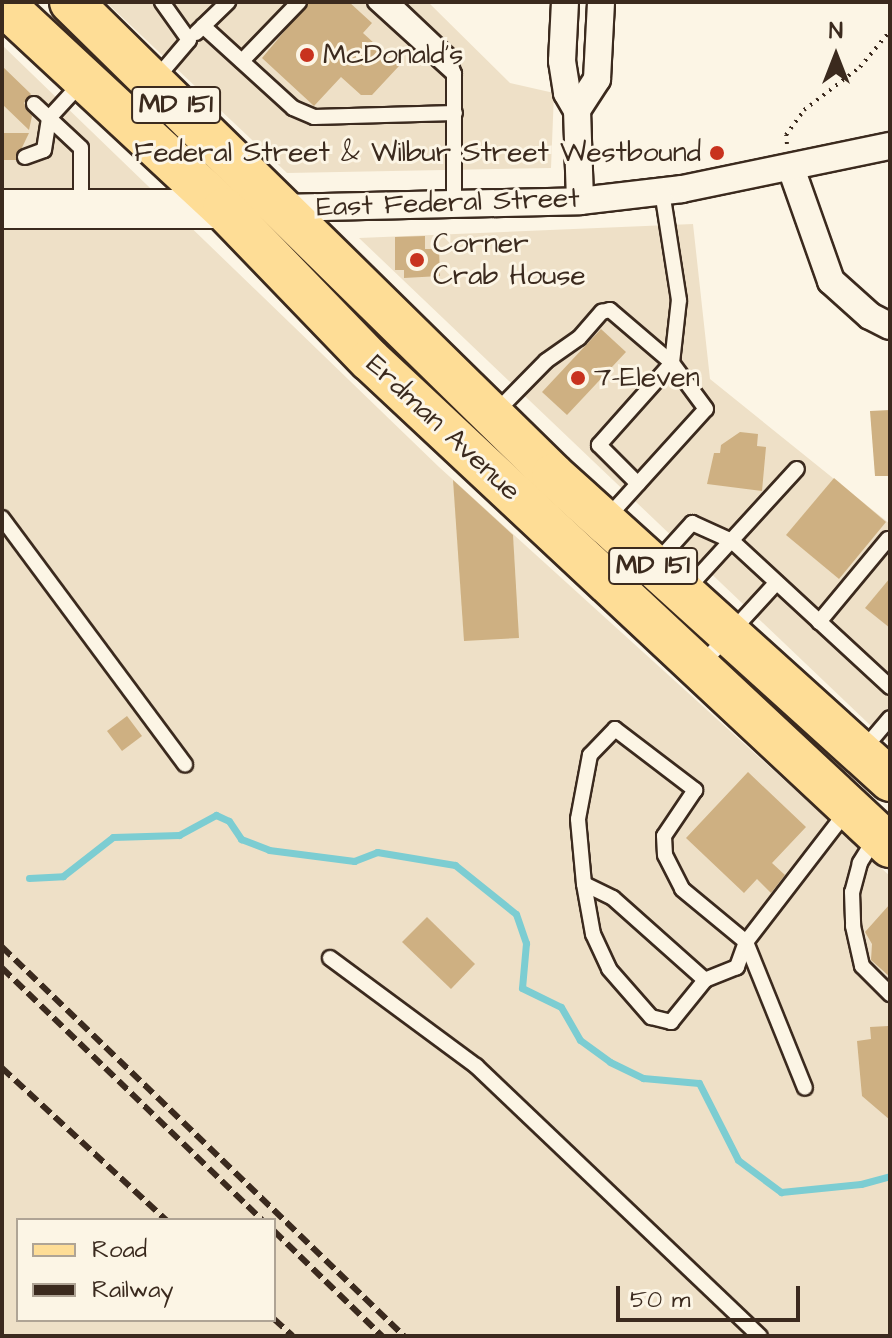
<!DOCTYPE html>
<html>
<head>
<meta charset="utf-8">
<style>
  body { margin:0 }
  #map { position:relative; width:892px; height:1338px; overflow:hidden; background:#fcf5e5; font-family:"Architects Daughter",sans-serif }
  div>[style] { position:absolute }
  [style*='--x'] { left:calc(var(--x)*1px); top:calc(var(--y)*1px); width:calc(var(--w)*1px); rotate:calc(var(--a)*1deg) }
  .built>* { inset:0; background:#eee0c7 }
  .stream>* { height:7px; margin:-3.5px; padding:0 3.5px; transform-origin:3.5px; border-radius:3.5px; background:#7ccdd2 }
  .building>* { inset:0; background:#ceb082 }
  .path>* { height:4px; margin-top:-2px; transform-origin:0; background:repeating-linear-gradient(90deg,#3b2a1e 0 2px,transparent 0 8px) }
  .roads { filter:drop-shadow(2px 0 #3b2a1e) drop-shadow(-2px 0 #3b2a1e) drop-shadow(0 2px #3b2a1e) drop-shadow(0 -2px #3b2a1e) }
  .lane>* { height:14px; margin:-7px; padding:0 7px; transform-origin:7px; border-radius:7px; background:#fcf5e5 }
  .street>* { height:26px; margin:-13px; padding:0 13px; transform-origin:13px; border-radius:13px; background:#fcf5e5 }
  .secondary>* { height:38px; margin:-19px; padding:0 19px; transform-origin:19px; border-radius:19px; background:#fcf5e5 }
  .primary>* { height:42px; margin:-21px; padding:0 21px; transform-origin:21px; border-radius:21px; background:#fedd96 }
  .rail>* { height:6px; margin-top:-3px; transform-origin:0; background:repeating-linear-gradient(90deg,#3b2a1e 0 12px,transparent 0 18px) }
  .dots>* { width:22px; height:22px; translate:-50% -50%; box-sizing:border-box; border:4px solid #fcf5e5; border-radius:50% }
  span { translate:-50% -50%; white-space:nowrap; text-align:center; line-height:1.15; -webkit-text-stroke:6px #fcf5e5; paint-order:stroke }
  .shield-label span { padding:2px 6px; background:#fcf5e5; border:2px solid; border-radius:6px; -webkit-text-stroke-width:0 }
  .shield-label { font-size:26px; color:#3b2a1e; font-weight:700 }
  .poi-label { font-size:28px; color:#3b2a1e }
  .left { translate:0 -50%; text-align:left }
  .right { translate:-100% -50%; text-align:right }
  .street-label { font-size:28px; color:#3b2a1e }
  .frame { position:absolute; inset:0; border:4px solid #3b2a1e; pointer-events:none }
  .legend { position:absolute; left:16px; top:1218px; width:260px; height:104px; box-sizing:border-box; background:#fcf5e5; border:2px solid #afa495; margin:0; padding:10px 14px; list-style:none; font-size:24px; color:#3b2a1e }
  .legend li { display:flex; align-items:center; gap:16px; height:40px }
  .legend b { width:40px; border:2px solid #afa495 }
  .north { position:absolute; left:796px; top:16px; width:80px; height:80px; -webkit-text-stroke:6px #fcf5e5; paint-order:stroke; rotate:0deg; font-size:22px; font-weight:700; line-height:32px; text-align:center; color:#3b2a1e }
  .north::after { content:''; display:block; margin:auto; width:28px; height:36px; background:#3b2a1e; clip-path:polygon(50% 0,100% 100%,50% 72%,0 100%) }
  .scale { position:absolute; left:616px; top:1286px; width:184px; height:36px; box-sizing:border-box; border:4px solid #3b2a1e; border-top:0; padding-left:10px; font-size:24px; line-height:28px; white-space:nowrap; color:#3b2a1e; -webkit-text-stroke:6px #fcf5e5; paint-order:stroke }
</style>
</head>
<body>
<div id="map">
  <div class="built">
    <i style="clip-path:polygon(106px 2px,428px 2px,510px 83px,554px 93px,551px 168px,287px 173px)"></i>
    <i style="clip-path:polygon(evenodd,2px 45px,439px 467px,890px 876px,890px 1336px,2px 1336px,2px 45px,18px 1220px,274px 1220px,274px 1320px,18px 1320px,18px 1220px)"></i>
    <i style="clip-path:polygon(693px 224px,710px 379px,890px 524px,890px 744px,359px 238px)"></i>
  </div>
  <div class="stream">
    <i style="--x:29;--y:878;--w:34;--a:-3"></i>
    <i style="--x:63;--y:876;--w:63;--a:-38"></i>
    <i style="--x:113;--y:837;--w:66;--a:-1.7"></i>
    <i style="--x:179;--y:835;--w:42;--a:-28.4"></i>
    <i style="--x:216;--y:815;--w:14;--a:25"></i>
    <i style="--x:229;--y:821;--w:22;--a:56"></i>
    <i style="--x:241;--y:839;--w:30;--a:21"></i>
    <i style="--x:269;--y:850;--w:86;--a:7.4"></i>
    <i style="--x:354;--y:861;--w:25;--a:-21"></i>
    <i style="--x:377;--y:852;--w:79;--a:9.5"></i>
    <i style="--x:455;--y:865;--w:78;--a:38.8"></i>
    <i style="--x:516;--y:914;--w:31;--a:71"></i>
    <i style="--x:526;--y:943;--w:45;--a:95.1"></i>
    <i style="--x:522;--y:988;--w:43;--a:26"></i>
    <i style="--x:561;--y:1007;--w:38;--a:60"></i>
    <i style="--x:580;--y:1040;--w:37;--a:36"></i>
    <i style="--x:610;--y:1062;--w:37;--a:26"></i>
    <i style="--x:643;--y:1078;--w:56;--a:5.1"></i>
    <i style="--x:699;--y:1083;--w:86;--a:63.1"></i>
    <i style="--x:738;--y:1160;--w:54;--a:36.7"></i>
    <i style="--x:781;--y:1192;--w:80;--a:-5.7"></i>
    <i style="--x:861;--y:1184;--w:30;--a:-15"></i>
  </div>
  <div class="building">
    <i style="clip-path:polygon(309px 2px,349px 2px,372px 23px,363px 33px,399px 66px,372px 95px,361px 95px,341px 77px,314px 106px,262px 58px)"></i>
    <i style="clip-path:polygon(2px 66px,31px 94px,24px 103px,32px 116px,29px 130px,2px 104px)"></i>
    <i style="clip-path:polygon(2px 133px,29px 133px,16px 160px,2px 160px)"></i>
    <i style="clip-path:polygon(425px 236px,425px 249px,439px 249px,440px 276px,404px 278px,404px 270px,395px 270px,395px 237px)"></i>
    <i style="clip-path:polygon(601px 329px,626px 352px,567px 415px,542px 392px)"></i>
    <i style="clip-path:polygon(890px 410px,890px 476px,875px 476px,870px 411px)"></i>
    <i style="clip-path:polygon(740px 432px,758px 434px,757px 446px,766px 447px,762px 491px,707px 484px,714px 453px,720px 453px,721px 445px)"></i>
    <i style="clip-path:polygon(834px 478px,886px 522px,839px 579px,786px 535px)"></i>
    <i style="clip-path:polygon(453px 480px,513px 535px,519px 638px,464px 641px)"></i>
    <i style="clip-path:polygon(890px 578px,890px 628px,865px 608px)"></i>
    <i style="clip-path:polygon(127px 716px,142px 736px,122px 751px,107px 731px)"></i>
    <i style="clip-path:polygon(748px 772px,806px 827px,772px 863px,785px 875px,771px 893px,757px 879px,744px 893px,686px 838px)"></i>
    <i style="clip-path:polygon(890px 904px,890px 977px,871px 960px,872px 944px,865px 932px)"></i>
    <i style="clip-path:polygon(427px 917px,475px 964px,451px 989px,402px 942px)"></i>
    <i style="clip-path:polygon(888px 1026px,890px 1038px,890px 1120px,862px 1096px,857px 1041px,871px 1039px,870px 1027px)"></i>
  </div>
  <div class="path">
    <i style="--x:787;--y:144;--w:9;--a:-96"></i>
    <i style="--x:786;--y:135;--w:31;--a:-54"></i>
    <i style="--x:804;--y:110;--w:71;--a:-37.5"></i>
    <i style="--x:860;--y:67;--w:47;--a:-50.2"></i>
  </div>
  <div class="roads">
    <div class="lane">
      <i style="--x:375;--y:2;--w:107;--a:42.3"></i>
      <i style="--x:392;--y:2;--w:76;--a:43.4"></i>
      <i style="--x:447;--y:54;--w:21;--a:71"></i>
      <i style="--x:454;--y:74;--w:130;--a:90"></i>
      <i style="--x:203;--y:26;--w:122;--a:42.3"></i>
      <i style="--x:293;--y:108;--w:23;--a:23"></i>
      <i style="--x:314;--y:117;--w:141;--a:-1.6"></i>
      <i style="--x:196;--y:33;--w:45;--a:-44.1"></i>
      <i style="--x:242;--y:61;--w:82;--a:-46"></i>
      <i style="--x:155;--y:80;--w:52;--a:-49.6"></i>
      <i style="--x:189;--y:40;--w:47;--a:-125.4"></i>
      <i style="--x:34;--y:104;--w:64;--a:43.1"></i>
      <i style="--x:81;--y:148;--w:61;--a:90"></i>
      <i style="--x:25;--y:157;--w:20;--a:-20"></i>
      <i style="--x:44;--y:150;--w:32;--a:-81"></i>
      <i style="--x:49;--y:118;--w:50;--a:-47.4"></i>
      <i style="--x:494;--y:414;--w:74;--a:-45.5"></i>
      <i style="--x:546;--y:361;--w:40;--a:-34.9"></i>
      <i style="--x:579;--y:338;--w:35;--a:-49"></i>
      <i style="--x:602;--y:312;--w:8;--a:-14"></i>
      <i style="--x:610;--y:310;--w:82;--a:40.5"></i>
      <i style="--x:672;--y:363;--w:110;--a:131.7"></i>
      <i style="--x:599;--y:445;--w:55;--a:45"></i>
      <i style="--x:2;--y:518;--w:307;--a:53.4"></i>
      <i style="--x:607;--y:518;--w:147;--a:-47.8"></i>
      <i style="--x:706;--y:409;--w:57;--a:-126.5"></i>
      <i style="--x:672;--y:363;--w:63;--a:-83.7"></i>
      <i style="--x:679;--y:300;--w:110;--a:-98.9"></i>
      <i style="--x:656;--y:563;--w:54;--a:-48"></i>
      <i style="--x:692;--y:523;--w:44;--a:24.2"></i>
      <i style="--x:732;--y:541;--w:215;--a:42.7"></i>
      <i style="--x:686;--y:590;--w:164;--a:-47.5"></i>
      <i style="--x:819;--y:622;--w:108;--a:-50.3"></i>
      <i style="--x:700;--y:666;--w:113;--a:-47.5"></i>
      <i style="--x:862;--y:751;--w:43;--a:-49.7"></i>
      <i style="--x:876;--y:837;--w:31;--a:122"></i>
      <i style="--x:860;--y:863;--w:30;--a:105"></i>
      <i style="--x:852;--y:892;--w:34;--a:88"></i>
      <i style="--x:853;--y:926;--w:41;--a:77.3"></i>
      <i style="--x:862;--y:966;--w:40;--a:45"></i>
      <i style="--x:584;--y:884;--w:51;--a:79.8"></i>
      <i style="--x:593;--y:934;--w:38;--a:65"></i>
      <i style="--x:609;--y:969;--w:64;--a:48.8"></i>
      <i style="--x:651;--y:1017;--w:21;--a:14"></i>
      <i style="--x:671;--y:1022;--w:54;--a:-51"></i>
      <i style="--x:746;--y:942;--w:27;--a:110"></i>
      <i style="--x:737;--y:967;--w:35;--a:158"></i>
      <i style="--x:705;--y:980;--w:123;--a:-138.3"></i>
      <i style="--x:613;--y:898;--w:32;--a:-154"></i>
      <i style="--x:584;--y:884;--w:65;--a:-95.3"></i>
      <i style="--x:578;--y:819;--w:65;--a:-79.4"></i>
      <i style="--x:590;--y:755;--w:36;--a:-46"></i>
      <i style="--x:615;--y:729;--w:101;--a:37.3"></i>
      <i style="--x:695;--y:790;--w:55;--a:124"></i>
      <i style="--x:664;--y:836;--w:19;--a:87"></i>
      <i style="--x:665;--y:855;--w:38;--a:63"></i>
      <i style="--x:682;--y:889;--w:83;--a:39.6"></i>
      <i style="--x:746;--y:942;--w:164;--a:-52.4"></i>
      <i style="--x:746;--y:942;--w:157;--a:68"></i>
      <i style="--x:330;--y:958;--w:182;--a:36.5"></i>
      <i style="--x:476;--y:1066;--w:392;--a:43.6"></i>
    </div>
    <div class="street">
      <i style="--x:565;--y:2;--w:59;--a:92.9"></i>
      <i style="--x:562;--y:61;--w:32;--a:81"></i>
      <i style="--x:567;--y:93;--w:20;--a:60"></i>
      <i style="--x:577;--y:110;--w:91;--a:88.1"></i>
      <i style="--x:577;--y:110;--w:37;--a:-57"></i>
      <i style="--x:597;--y:79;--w:77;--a:-87"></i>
      <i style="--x:791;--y:168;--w:120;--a:70.5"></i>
      <i style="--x:831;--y:281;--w:52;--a:41.9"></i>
      <i style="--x:870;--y:316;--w:22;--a:27"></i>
      <i style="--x:280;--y:208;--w:300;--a:-1.3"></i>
      <i style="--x:580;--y:201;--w:103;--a:-6.7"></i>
      <i style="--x:682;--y:189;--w:212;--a:-11.7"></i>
    </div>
    <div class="secondary">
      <i style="--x:2;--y:209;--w:241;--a:0"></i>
    </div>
    <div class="primary">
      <i style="--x:71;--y:2;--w:675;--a:44.46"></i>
      <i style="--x:553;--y:475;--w:455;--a:42.1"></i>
      <i style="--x:2;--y:3;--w:303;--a:42.9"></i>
      <i style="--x:224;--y:209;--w:210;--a:46"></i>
      <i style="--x:370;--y:360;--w:712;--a:43.06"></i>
    </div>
  </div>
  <div class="rail">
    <i style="--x:2;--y:947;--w:559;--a:44.06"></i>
    <i style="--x:2;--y:968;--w:362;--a:44.1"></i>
    <i style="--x:2;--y:1068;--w:224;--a:42.8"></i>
    <i style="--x:274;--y:1231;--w:151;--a:44.2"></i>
    <i style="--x:274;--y:1319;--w:25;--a:42"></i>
  </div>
  <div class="dots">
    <i style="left:307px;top:55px;background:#c8321e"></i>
    <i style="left:717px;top:153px;background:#c8321e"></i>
    <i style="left:417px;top:260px;background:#c8321e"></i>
    <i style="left:578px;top:378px;background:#c8321e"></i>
  </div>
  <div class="shield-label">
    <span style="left:176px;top:105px">MD 151</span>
    <span style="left:653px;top:566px">MD 151</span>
  </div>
  <div class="poi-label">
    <span class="left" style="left:323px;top:55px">McDonald's</span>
    <span class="right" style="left:701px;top:153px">Federal Street &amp; Wilbur Street Westbound</span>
    <span class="left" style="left:433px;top:260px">Corner<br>Crab House</span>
    <span class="left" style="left:594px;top:378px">7-Eleven</span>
  </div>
  <div class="street-label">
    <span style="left:448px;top:203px;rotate:-2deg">East Federal Street</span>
    <span style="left:443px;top:428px;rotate:43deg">Erdman Avenue</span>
  </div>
  <div class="frame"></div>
  <ul class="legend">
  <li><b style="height:10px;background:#fedd96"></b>Road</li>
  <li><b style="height:10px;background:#3b2a1e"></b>Railway</li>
  </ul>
  <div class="north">N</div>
  <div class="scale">50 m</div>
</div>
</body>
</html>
